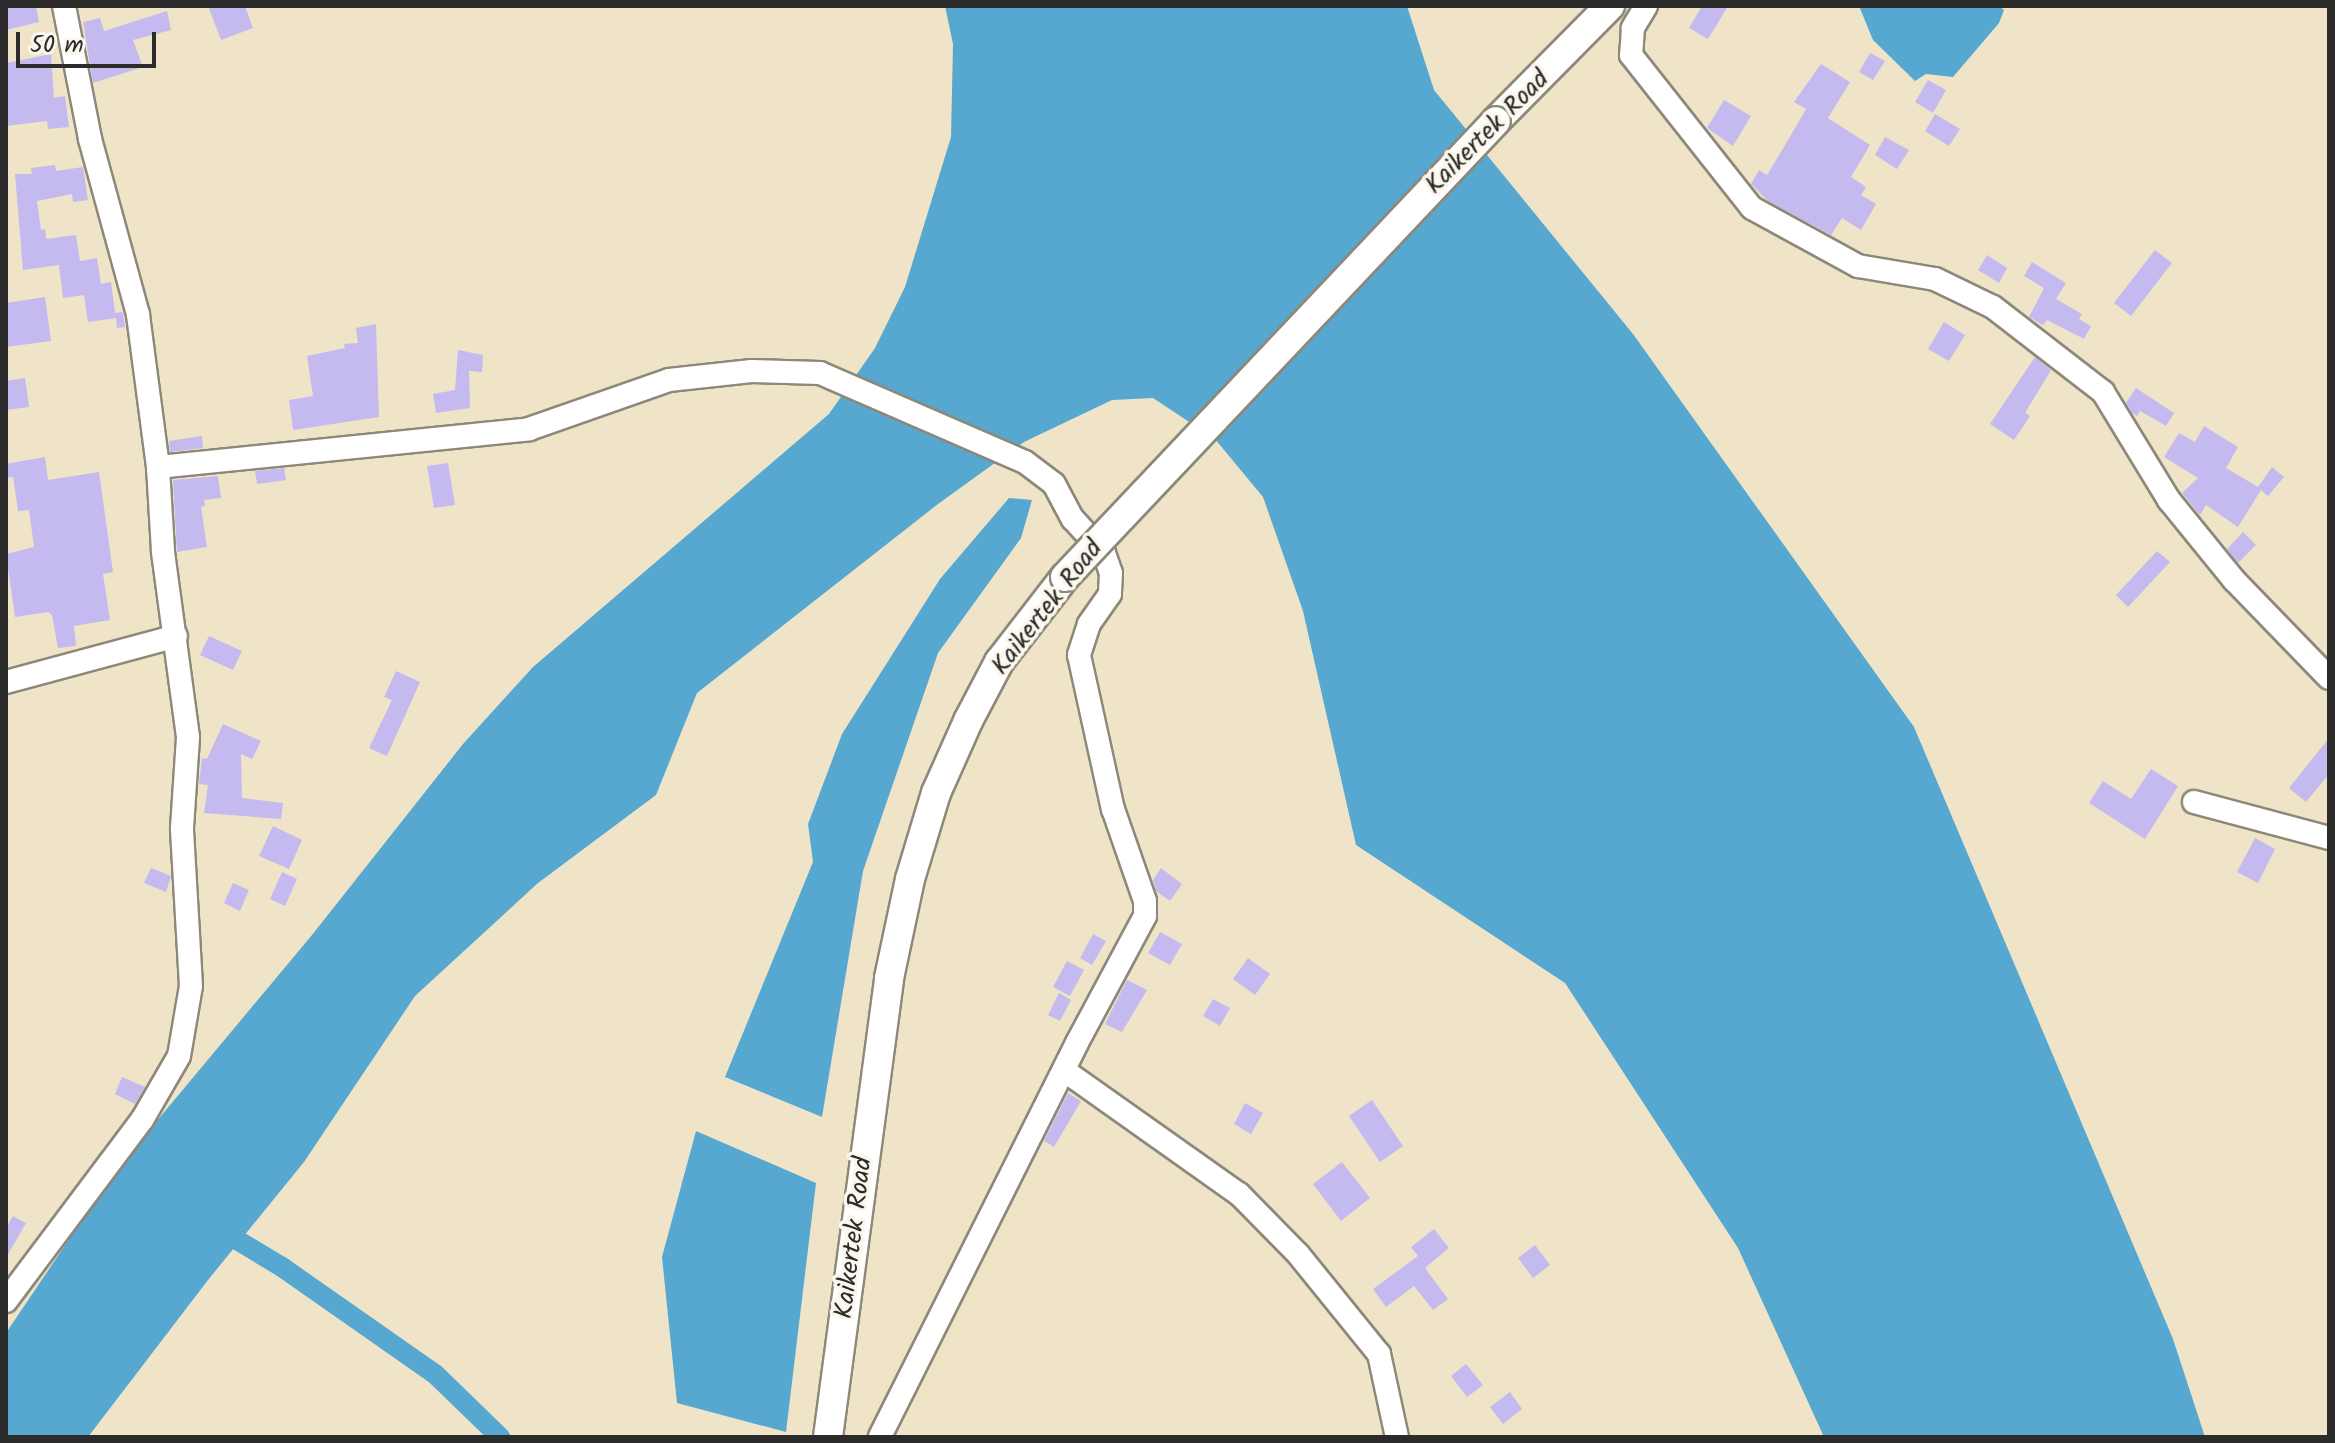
<!DOCTYPE html>
<html>
<head>
<meta charset="utf-8">
<style>
  body { margin:0 }
  #map { position:relative; width:2335px; height:1443px; overflow:hidden; background:#efe4c7; font-family:Kalam,sans-serif }
  div>[style] { position:absolute }
  [style*='--x'] { left:calc(var(--x)*1px); top:calc(var(--y)*1px); width:calc(var(--w)*1px); rotate:calc(var(--a)*1deg) }
  .water>* { inset:0; background:#56a8d1 }
  .canal>* { height:20px; margin:-10px; padding:0 10px; transform-origin:10px; border-radius:10px; background:#56a8d1 }
  .building>* { inset:0; background:#c4baef }
  .roads { filter:drop-shadow(2px 0 #8d8879) drop-shadow(-2px 0 #8d8879) drop-shadow(0 2px #8d8879) drop-shadow(0 -2px #8d8879) }
  .minor>* { height:22px; margin:-11px; padding:0 11px; transform-origin:11px; border-radius:11px; background:#fff }
  .major>* { height:28px; margin:-14px; padding:0 14px; transform-origin:14px; border-radius:14px; background:#fff }
  .bridges { filter:drop-shadow(2px 0 #8d8879) drop-shadow(-2px 0 #8d8879) drop-shadow(0 2px #8d8879) drop-shadow(0 -2px #8d8879) }
  .major-bridge>* { height:28px; margin:-14px; padding:0 14px; transform-origin:14px; border-radius:14px; background:#fff }
  span { translate:-50% -50%; white-space:nowrap; text-align:center; line-height:1.15; -webkit-text-stroke:7px #fbf7ec; paint-order:stroke }
  .street-label { font-size:26px; color:#2b2b2b }
  .frame { position:absolute; inset:0; border:8px solid #2b2b2b; pointer-events:none }
  .scale { position:absolute; left:16px; top:32px; width:140px; height:36px; box-sizing:border-box; border:4px solid #2b2b2b; border-top:0; padding-left:10px; font-size:24px; line-height:28px; white-space:nowrap; color:#2b2b2b; -webkit-text-stroke:6px #fbf7ec; paint-order:stroke }
</style>
</head>
<body>
<div id="map">
  <div class="water">
    <i style="clip-path:polygon(945px 6px,1407px 6px,1434px 90px,1633px 334px,1914px 727px,2173px 1339px,2205px 1437px,1824px 1437px,1738px 1248px,1565px 983px,1356px 845px,1303px 611px,1263px 497px,1215px 439px,1153px 398px,1112px 400px,1024px 442px,938px 504px,697px 693px,656px 795px,538px 883px,415px 996px,304px 1162px,208px 1280px,88px 1437px,6px 1437px,6px 1333px,115px 1171px,312px 935px,463px 744px,533px 667px,829px 414px,875px 348px,905px 287px,951px 137px,953px 44px)"></i>
    <i style="clip-path:polygon(1859px 6px,1999px 6px,2004px 10px,1999px 23px,1953px 77px,1926px 74px,1915px 81px,1873px 40px)"></i>
    <i style="clip-path:polygon(1009px 498px,1032px 500px,1021px 538px,938px 653px,863px 871px,822px 1117px,725px 1077px,813px 862px,808px 824px,842px 734px,940px 579px)"></i>
    <i style="clip-path:polygon(696px 1131px,816px 1183px,786px 1432px,677px 1403px,662px 1257px)"></i>
  </div>
  <div class="canal">
    <i style="--x:217;--y:1228;--w:76;--a:31"></i>
    <i style="--x:282;--y:1267;--w:187;--a:35"></i>
    <i style="--x:435;--y:1374;--w:91;--a:44.1"></i>
  </div>
  <div class="building">
    <i style="clip-path:polygon(6px 6px,36px 6px,39px 22px,6px 30px)"></i>
    <i style="clip-path:polygon(208px 6px,245px 6px,253px 28px,221px 40px)"></i>
    <i style="clip-path:polygon(1702px 6px,1728px 6px,1708px 39px,1689px 28px)"></i>
    <i style="clip-path:polygon(167px 11px,171px 30px,133px 40px,143px 67px,93px 83px,83px 22px,100px 18px,104px 31px)"></i>
    <i style="clip-path:polygon(1870px 53px,1885px 61px,1873px 80px,1859px 72px)"></i>
    <i style="clip-path:polygon(51px 54px,54px 98px,65px 96px,69px 127px,48px 129px,47px 121px,6px 126px,6px 63px)"></i>
    <i style="clip-path:polygon(1821px 64px,1850px 82px,1828px 118px,1870px 145px,1851px 177px,1866px 187px,1861px 195px,1876px 204px,1861px 230px,1842px 218px,1831px 235px,1768px 201px,1751px 184px,1759px 170px,1767px 175px,1784px 147px,1806px 109px,1794px 102px)"></i>
    <i style="clip-path:polygon(1928px 80px,1946px 90px,1933px 113px,1915px 102px)"></i>
    <i style="clip-path:polygon(1724px 100px,1751px 116px,1733px 146px,1707px 128px)"></i>
    <i style="clip-path:polygon(1935px 114px,1960px 129px,1949px 146px,1925px 131px)"></i>
    <i style="clip-path:polygon(1885px 137px,1909px 150px,1897px 169px,1875px 155px)"></i>
    <i style="clip-path:polygon(55px 165px,56px 171px,83px 167px,88px 200px,73px 202px,72px 194px,37px 201px,41px 230px,45px 229px,46px 239px,76px 235px,80px 261px,97px 258px,101px 284px,111px 282px,115px 313px,123px 312px,125px 327px,117px 328px,116px 318px,88px 322px,84px 295px,63px 298px,59px 265px,23px 270px,15px 174px,32px 174px,31px 168px)"></i>
    <i style="clip-path:polygon(2155px 250px,2172px 263px,2131px 316px,2114px 303px)"></i>
    <i style="clip-path:polygon(1987px 255px,2007px 268px,1999px 283px,1978px 270px)"></i>
    <i style="clip-path:polygon(2032px 262px,2066px 283px,2056px 299px,2082px 314px,2079px 319px,2091px 326px,2084px 339px,2047px 320px,2043px 325px,2029px 317px,2044px 288px,2024px 276px)"></i>
    <i style="clip-path:polygon(45px 297px,51px 341px,6px 347px,6px 303px)"></i>
    <i style="clip-path:polygon(1944px 322px,1965px 335px,1949px 361px,1928px 349px)"></i>
    <i style="clip-path:polygon(376px 324px,379px 417px,293px 430px,289px 400px,313px 396px,307px 356px,345px 348px,344px 344px,358px 343px,356px 328px)"></i>
    <i style="clip-path:polygon(458px 350px,483px 355px,482px 372px,469px 371px,470px 408px,436px 413px,433px 394px,455px 390px)"></i>
    <i style="clip-path:polygon(2035px 357px,2051px 370px,2025px 413px,2030px 416px,2014px 440px,1990px 424px)"></i>
    <i style="clip-path:polygon(25px 378px,29px 407px,6px 410px,6px 381px)"></i>
    <i style="clip-path:polygon(2136px 388px,2174px 413px,2166px 426px,2140px 411px,2137px 416px,2132px 413px,2126px 403px)"></i>
    <i style="clip-path:polygon(2204px 426px,2238px 447px,2226px 468px,2258px 487px,2272px 467px,2284px 477px,2268px 496px,2261px 490px,2238px 527px,2206px 505px,2200px 515px,2182px 493px,2198px 478px,2164px 457px,2179px 433px,2195px 442px)"></i>
    <i style="clip-path:polygon(202px 436px,203px 448px,170px 452px,169px 441px)"></i>
    <i style="clip-path:polygon(45px 457px,48px 480px,99px 472px,113px 572px,103px 574px,110px 620px,74px 626px,76px 646px,58px 648px,52px 615px,48px 612px,15px 617px,6px 554px,34px 547px,29px 510px,18px 511px,13px 477px,6px 478px,6px 464px)"></i>
    <i style="clip-path:polygon(448px 463px,455px 505px,434px 508px,427px 466px)"></i>
    <i style="clip-path:polygon(284px 468px,286px 480px,257px 484px,255px 471px)"></i>
    <i style="clip-path:polygon(218px 476px,221px 498px,204px 500px,205px 506px,201px 507px,207px 547px,177px 552px,173px 480px)"></i>
    <i style="clip-path:polygon(2243px 532px,2256px 545px,2238px 563px,2227px 549px)"></i>
    <i style="clip-path:polygon(2157px 551px,2170px 562px,2128px 607px,2116px 595px)"></i>
    <i style="clip-path:polygon(209px 636px,242px 651px,233px 670px,200px 655px)"></i>
    <i style="clip-path:polygon(396px 671px,420px 682px,387px 756px,369px 748px,392px 700px,384px 697px)"></i>
    <i style="clip-path:polygon(223px 724px,261px 741px,252px 759px,241px 754px,242px 798px,283px 803px,281px 819px,204px 813px,208px 785px,199px 784px,202px 758px,207px 759px)"></i>
    <i style="clip-path:polygon(2329px 738px,2329px 774px,2306px 802px,2289px 788px)"></i>
    <i style="clip-path:polygon(2151px 769px,2178px 786px,2145px 839px,2089px 803px,2103px 781px,2131px 799px)"></i>
    <i style="clip-path:polygon(273px 826px,302px 840px,289px 869px,259px 856px)"></i>
    <i style="clip-path:polygon(2255px 838px,2275px 849px,2258px 883px,2237px 872px)"></i>
    <i style="clip-path:polygon(151px 868px,171px 876px,166px 892px,144px 883px)"></i>
    <i style="clip-path:polygon(1161px 868px,1182px 884px,1170px 901px,1156px 891px,1153px 880px)"></i>
    <i style="clip-path:polygon(282px 872px,297px 879px,285px 906px,270px 899px)"></i>
    <i style="clip-path:polygon(233px 883px,249px 890px,240px 911px,224px 903px)"></i>
    <i style="clip-path:polygon(1160px 932px,1182px 944px,1170px 965px,1148px 953px)"></i>
    <i style="clip-path:polygon(1093px 934px,1106px 941px,1092px 965px,1080px 958px)"></i>
    <i style="clip-path:polygon(1248px 958px,1270px 974px,1255px 995px,1233px 979px)"></i>
    <i style="clip-path:polygon(1067px 961px,1084px 970px,1070px 996px,1053px 987px)"></i>
    <i style="clip-path:polygon(1127px 980px,1147px 990px,1122px 1032px,1105px 1024px)"></i>
    <i style="clip-path:polygon(1059px 993px,1071px 1000px,1060px 1021px,1048px 1015px)"></i>
    <i style="clip-path:polygon(1213px 999px,1230px 1008px,1220px 1026px,1203px 1016px)"></i>
    <i style="clip-path:polygon(122px 1077px,145px 1087px,135px 1104px,115px 1094px)"></i>
    <i style="clip-path:polygon(1068px 1093px,1081px 1101px,1054px 1147px,1044px 1141px)"></i>
    <i style="clip-path:polygon(1372px 1100px,1403px 1146px,1380px 1162px,1349px 1116px)"></i>
    <i style="clip-path:polygon(1245px 1103px,1263px 1113px,1251px 1134px,1234px 1124px)"></i>
    <i style="clip-path:polygon(1342px 1162px,1370px 1198px,1341px 1221px,1313px 1184px)"></i>
    <i style="clip-path:polygon(13px 1216px,26px 1223px,6px 1258px,6px 1228px)"></i>
    <i style="clip-path:polygon(1434px 1229px,1449px 1248px,1425px 1268px,1448px 1299px,1433px 1310px,1414px 1286px,1386px 1307px,1373px 1289px,1418px 1256px,1411px 1247px)"></i>
    <i style="clip-path:polygon(1535px 1245px,1550px 1265px,1533px 1278px,1518px 1258px)"></i>
    <i style="clip-path:polygon(1466px 1364px,1483px 1385px,1467px 1397px,1451px 1376px)"></i>
    <i style="clip-path:polygon(1510px 1392px,1522px 1409px,1503px 1424px,1490px 1407px)"></i>
  </div>
  <div class="roads">
    <div class="minor">
      <i style="--x:64;--y:6;--w:136;--a:78.9"></i>
      <i style="--x:90;--y:139;--w:182;--a:74.7"></i>
      <i style="--x:138;--y:315;--w:153;--a:82.5"></i>
      <i style="--x:158;--y:467;--w:373;--a:-5.8"></i>
      <i style="--x:529;--y:429;--w:148;--a:-19.3"></i>
      <i style="--x:669;--y:380;--w:83;--a:-6.2"></i>
      <i style="--x:752;--y:371;--w:68;--a:1.7"></i>
      <i style="--x:820;--y:373;--w:223;--a:23.5"></i>
      <i style="--x:1025;--y:462;--w:36;--a:37"></i>
      <i style="--x:1054;--y:484;--w:40;--a:62"></i>
      <i style="--x:1073;--y:519;--w:46;--a:47.6"></i>
      <i style="--x:1104;--y:553;--w:21;--a:71"></i>
      <i style="--x:1111;--y:573;--w:21;--a:93"></i>
      <i style="--x:1110;--y:594;--w:37;--a:125"></i>
      <i style="--x:1089;--y:624;--w:33;--a:108"></i>
      <i style="--x:1079;--y:655;--w:158;--a:77.6"></i>
      <i style="--x:1113;--y:809;--w:97;--a:70.8"></i>
      <i style="--x:1145;--y:901;--w:15;--a:90"></i>
      <i style="--x:1145;--y:916;--w:144;--a:118.2"></i>
      <i style="--x:1077;--y:1043;--w:441;--a:116.6"></i>
      <i style="--x:1646;--y:6;--w:26;--a:121"></i>
      <i style="--x:1633;--y:28;--w:27;--a:94"></i>
      <i style="--x:1631;--y:55;--w:195;--a:51.7"></i>
      <i style="--x:1752;--y:208;--w:121;--a:28.7"></i>
      <i style="--x:1858;--y:266;--w:78;--a:9.6"></i>
      <i style="--x:1935;--y:279;--w:64;--a:25.8"></i>
      <i style="--x:1993;--y:307;--w:139;--a:37.7"></i>
      <i style="--x:2103;--y:392;--w:127;--a:58.6"></i>
      <i style="--x:2169;--y:500;--w:103;--a:50.9"></i>
      <i style="--x:2234;--y:580;--w:136;--a:45.9"></i>
      <i style="--x:6;--y:682;--w:176;--a:-15.1"></i>
      <i style="--x:2194;--y:802;--w:140;--a:14.9"></i>
      <i style="--x:1065;--y:1071;--w:213;--a:35.3"></i>
      <i style="--x:1239;--y:1194;--w:84;--a:45.5"></i>
      <i style="--x:1298;--y:1254;--w:129;--a:51"></i>
      <i style="--x:1379;--y:1354;--w:85;--a:77.8"></i>
      <i style="--x:6;--y:1301;--w:226;--a:-53.1"></i>
      <i style="--x:142;--y:1120;--w:74;--a:-60"></i>
      <i style="--x:179;--y:1056;--w:71;--a:-80.3"></i>
      <i style="--x:191;--y:986;--w:158;--a:-93.3"></i>
      <i style="--x:182;--y:828;--w:91;--a:-86.2"></i>
      <i style="--x:188;--y:737;--w:188;--a:-97.7"></i>
      <i style="--x:163;--y:551;--w:84;--a:-93.4"></i>
    </div>
    <div class="major">
      <i style="--x:1496;--y:121;--w:162;--a:-45.3"></i>
      <i style="--x:828;--y:1437;--w:463;--a:-82.4"></i>
      <i style="--x:889;--y:978;--w:101;--a:-78"></i>
      <i style="--x:910;--y:879;--w:90;--a:-73.2"></i>
      <i style="--x:936;--y:793;--w:79;--a:-66"></i>
      <i style="--x:968;--y:721;--w:67;--a:-62.3"></i>
      <i style="--x:999;--y:662;--w:108;--a:-52.2"></i>
    </div>
  </div>
  <div class="bridges">
    <div class="major-bridge">
      <i style="--x:1065;--y:577;--w:627;--a:-46.61"></i>
    </div>
  </div>
  <div class="street-label">
    <span style="left:1488px;top:133px;rotate:-45deg">Kaikertek Road</span>
    <span style="left:1048px;top:608px;rotate:-52deg">Kaikertek Road</span>
    <span style="left:855px;top:1238px;rotate:-83deg">Kaikertek Road</span>
  </div>
  <div class="frame"></div>
  <div class="scale">50 m</div>
</div>
</body>
</html>
